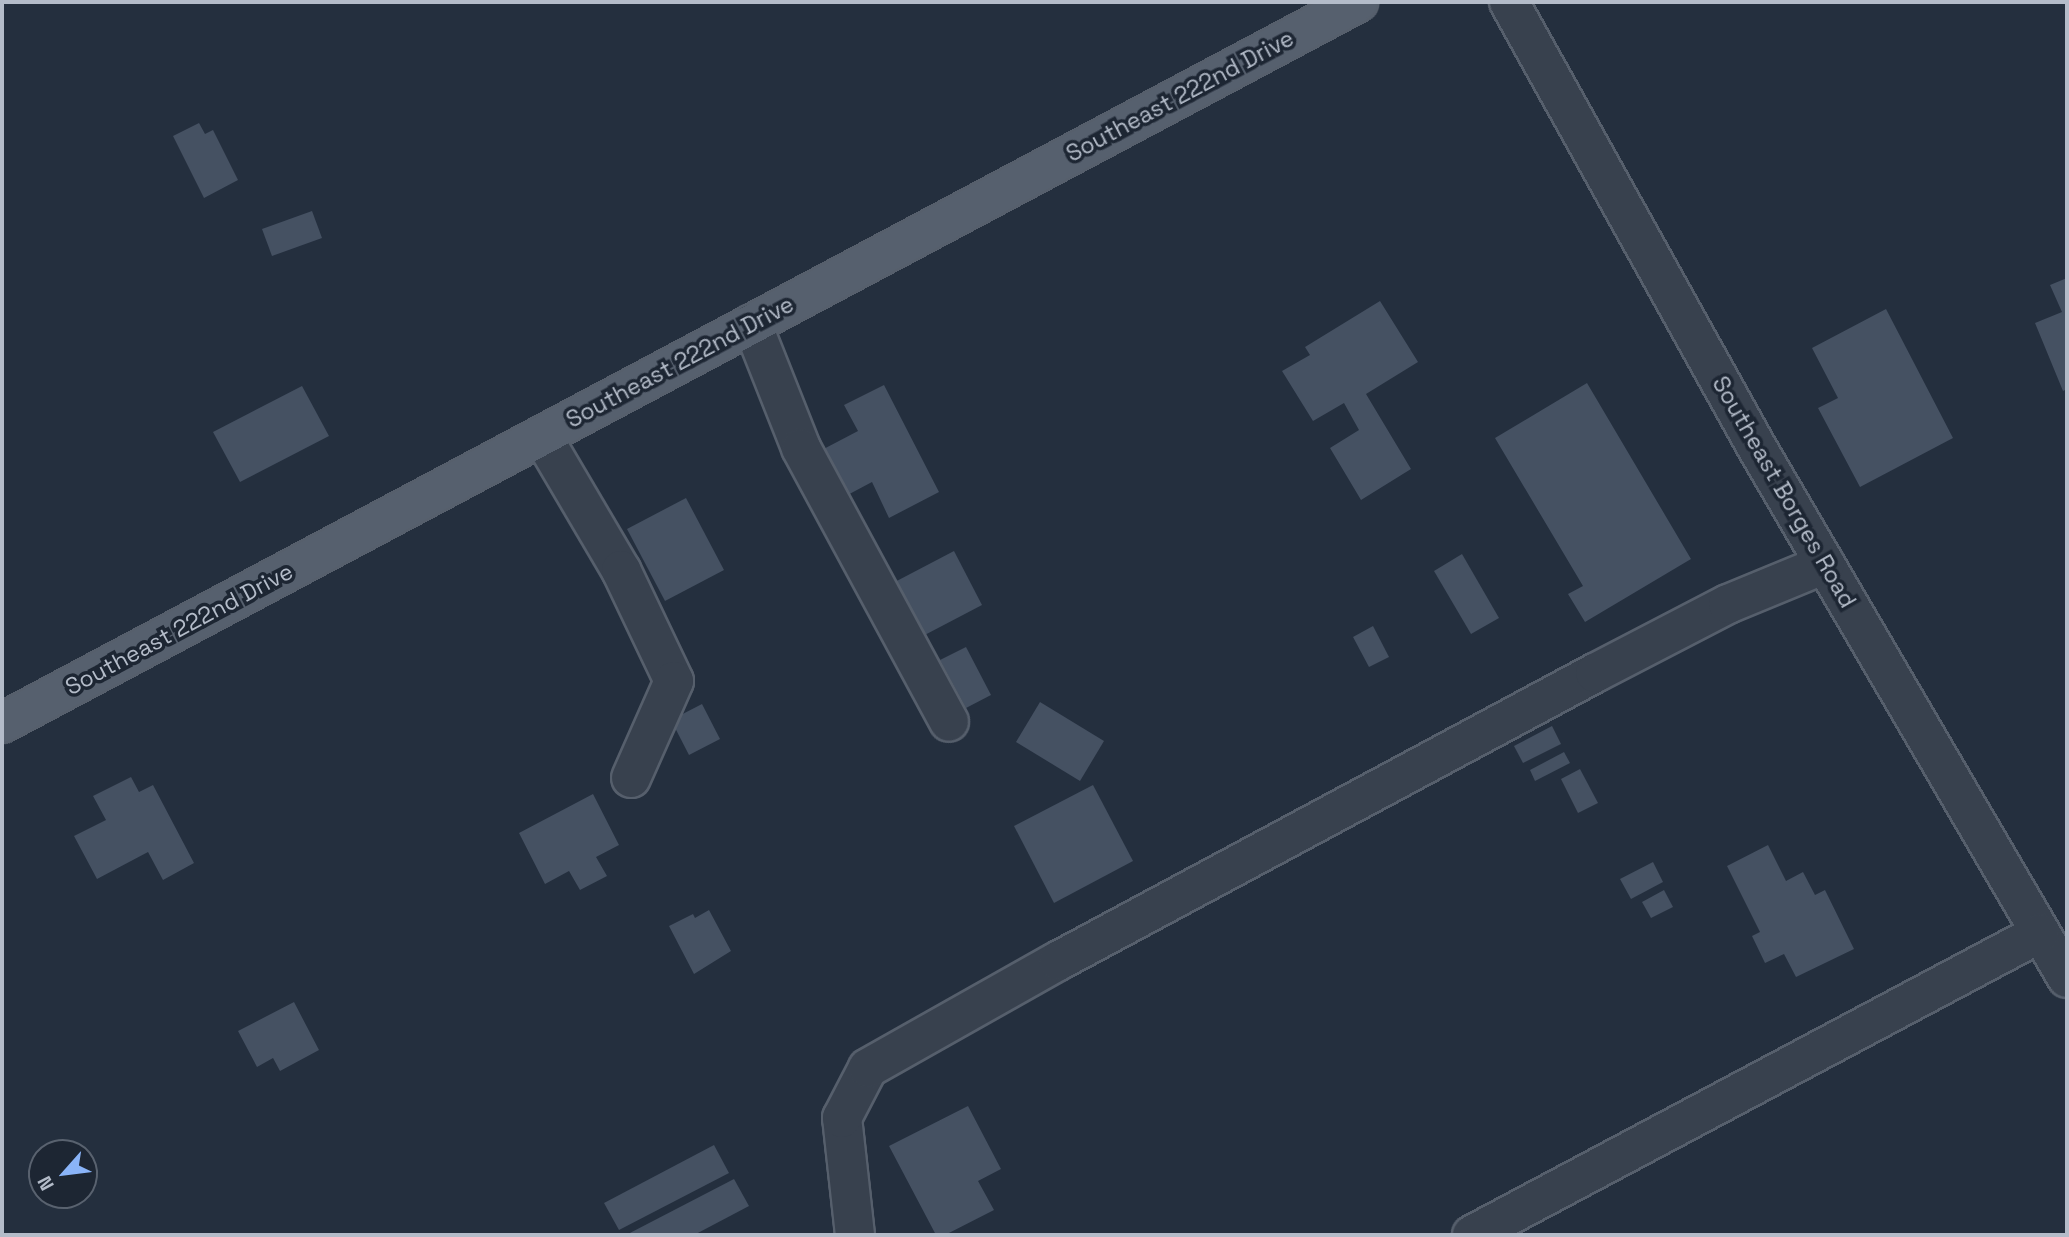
<!DOCTYPE html>
<html>
<head>
<meta charset="utf-8">
<style>
  body { margin:0 }
  #map { position:relative; width:2069px; height:1237px; overflow:hidden; background:#242f3e; font-family:"Space Grotesk",sans-serif }
  div>[style] { position:absolute }
  [style*='--x'] { left:calc(var(--x)*1px); top:calc(var(--y)*1px); width:calc(var(--w)*1px); rotate:calc(var(--a)*1deg) }
  .building>* { inset:0; background:#455162 }
  .roads { filter:drop-shadow(2px 0 #565f6c) drop-shadow(-2px 0 #565f6c) drop-shadow(0 2px #565f6c) drop-shadow(0 -2px #565f6c) }
  .minor>* { height:38px; margin:-19px; padding:0 19px; transform-origin:19px; border-radius:19px; background:#38414e }
  .major>* { height:38px; margin:-19px; padding:0 19px; transform-origin:19px; border-radius:19px; background:#56606e }
  span { translate:-50% -50%; white-space:nowrap; text-align:center; line-height:1.15; -webkit-text-stroke:7px #1d2633; paint-order:stroke }
  .street-label { font-size:23px; color:#b4bcc9 }
  .frame { position:absolute; inset:0; border:4px solid #b4bcc9; pointer-events:none }
  .north { position:absolute; left:28px; top:1139px; width:70px; height:70px; box-sizing:border-box; background:#1d2633; border:2px solid #59626f; border-radius:50%; rotate:242deg; font-size:19px; font-weight:700; line-height:28px; text-align:center; color:#b4bcc9 }
  .north::after { content:''; display:block; margin:auto; width:24px; height:32px; background:#8ab4f8; clip-path:polygon(50% 0,100% 100%,50% 72%,0 100%) }
</style>
</head>
<body>
<div id="map">
  <div class="building">
    <i style="clip-path:polygon(199px 123px,205px 134px,213px 130px,238px 180px,204px 198px,173px 136px)"></i>
    <i style="clip-path:polygon(312px 211px,322px 238px,272px 256px,262px 229px)"></i>
    <i style="clip-path:polygon(2067px 278px,2067px 389px,2063px 391px,2035px 323px,2062px 312px,2050px 285px)"></i>
    <i style="clip-path:polygon(1380px 301px,1418px 362px,1366px 394px,1411px 469px,1361px 500px,1330px 448px,1359px 430px,1344px 403px,1313px 421px,1282px 371px,1310px 355px,1305px 347px)"></i>
    <i style="clip-path:polygon(1886px 309px,1953px 438px,1860px 487px,1818px 408px,1838px 398px,1812px 348px)"></i>
    <i style="clip-path:polygon(1587px 383px,1691px 559px,1585px 622px,1568px 594px,1583px 586px,1495px 438px)"></i>
    <i style="clip-path:polygon(884px 385px,939px 492px,889px 518px,872px 482px,840px 499px,816px 453px,858px 431px,844px 405px)"></i>
    <i style="clip-path:polygon(302px 386px,329px 436px,240px 482px,213px 432px)"></i>
    <i style="clip-path:polygon(686px 498px,724px 570px,665px 601px,627px 529px)"></i>
    <i style="clip-path:polygon(954px 551px,982px 605px,919px 638px,891px 584px)"></i>
    <i style="clip-path:polygon(1462px 554px,1499px 618px,1471px 634px,1434px 571px)"></i>
    <i style="clip-path:polygon(1373px 626px,1389px 657px,1369px 667px,1353px 637px)"></i>
    <i style="clip-path:polygon(966px 647px,991px 695px,966px 708px,940px 660px)"></i>
    <i style="clip-path:polygon(1040px 702px,1104px 741px,1080px 781px,1016px 742px)"></i>
    <i style="clip-path:polygon(702px 704px,720px 739px,689px 755px,671px 720px)"></i>
    <i style="clip-path:polygon(1552px 726px,1561px 744px,1523px 763px,1514px 746px)"></i>
    <i style="clip-path:polygon(1564px 752px,1570px 763px,1535px 781px,1530px 770px)"></i>
    <i style="clip-path:polygon(1580px 769px,1598px 803px,1578px 813px,1561px 779px)"></i>
    <i style="clip-path:polygon(131px 777px,139px 792px,153px 785px,194px 863px,163px 880px,148px 852px,97px 879px,74px 836px,106px 820px,93px 796px)"></i>
    <i style="clip-path:polygon(1093px 785px,1133px 861px,1054px 903px,1014px 826px)"></i>
    <i style="clip-path:polygon(593px 794px,619px 845px,596px 857px,607px 876px,580px 890px,569px 871px,545px 884px,519px 833px)"></i>
    <i style="clip-path:polygon(1768px 845px,1786px 881px,1803px 872px,1815px 895px,1825px 890px,1854px 949px,1796px 977px,1784px 954px,1765px 963px,1752px 936px,1760px 932px,1727px 866px)"></i>
    <i style="clip-path:polygon(1653px 862px,1663px 882px,1631px 899px,1620px 879px)"></i>
    <i style="clip-path:polygon(1664px 890px,1673px 907px,1651px 918px,1642px 902px)"></i>
    <i style="clip-path:polygon(709px 910px,731px 951px,694px 974px,669px 926px,693px 914px,695px 918px)"></i>
    <i style="clip-path:polygon(294px 1002px,319px 1050px,280px 1071px,273px 1058px,257px 1067px,238px 1031px)"></i>
    <i style="clip-path:polygon(968px 1106px,1001px 1169px,978px 1181px,994px 1210px,945px 1235px,936px 1235px,889px 1146px)"></i>
    <i style="clip-path:polygon(714px 1145px,729px 1173px,619px 1230px,604px 1203px)"></i>
    <i style="clip-path:polygon(734px 1179px,749px 1206px,694px 1235px,626px 1235px)"></i>
  </div>
  <div class="roads">
    <div class="minor">
      <i style="--x:1509;--y:2;--w:508;--a:60.91"></i>
      <i style="--x:1756;--y:446;--w:616;--a:59.69"></i>
      <i style="--x:752;--y:324;--w:133;--a:68.4"></i>
      <i style="--x:801;--y:448;--w:311;--a:61.6"></i>
      <i style="--x:542;--y:436;--w:156;--a:59.5"></i>
      <i style="--x:621;--y:570;--w:123;--a:64.5"></i>
      <i style="--x:674;--y:681;--w:106;--a:113.9"></i>
      <i style="--x:855;--y:1235;--w:118;--a:-96.3"></i>
      <i style="--x:842;--y:1118;--w:56;--a:-62.5"></i>
      <i style="--x:868;--y:1068;--w:218;--a:-29.4"></i>
      <i style="--x:1058;--y:961;--w:609;--a:-28.21"></i>
      <i style="--x:1595;--y:673;--w:150;--a:-27.4"></i>
      <i style="--x:1728;--y:604;--w:105;--a:-22.4"></i>
      <i style="--x:1472;--y:1235;--w:643;--a:-28"></i>
    </div>
    <div class="major">
      <i style="--x:2;--y:723;--w:1536;--a:-28"></i>
    </div>
  </div>
  <div class="street-label">
    <span style="left:1180px;top:96px;rotate:-28deg">Southeast 222nd Drive</span>
    <span style="left:680px;top:362px;rotate:-28deg">Southeast 222nd Drive</span>
    <span style="left:1784px;top:492px;rotate:60deg">Southeast Borges Road</span>
    <span style="left:179px;top:629px;rotate:-28deg">Southeast 222nd Drive</span>
  </div>
  <div class="frame"></div>
  <div class="north">N</div>
</div>
</body>
</html>
